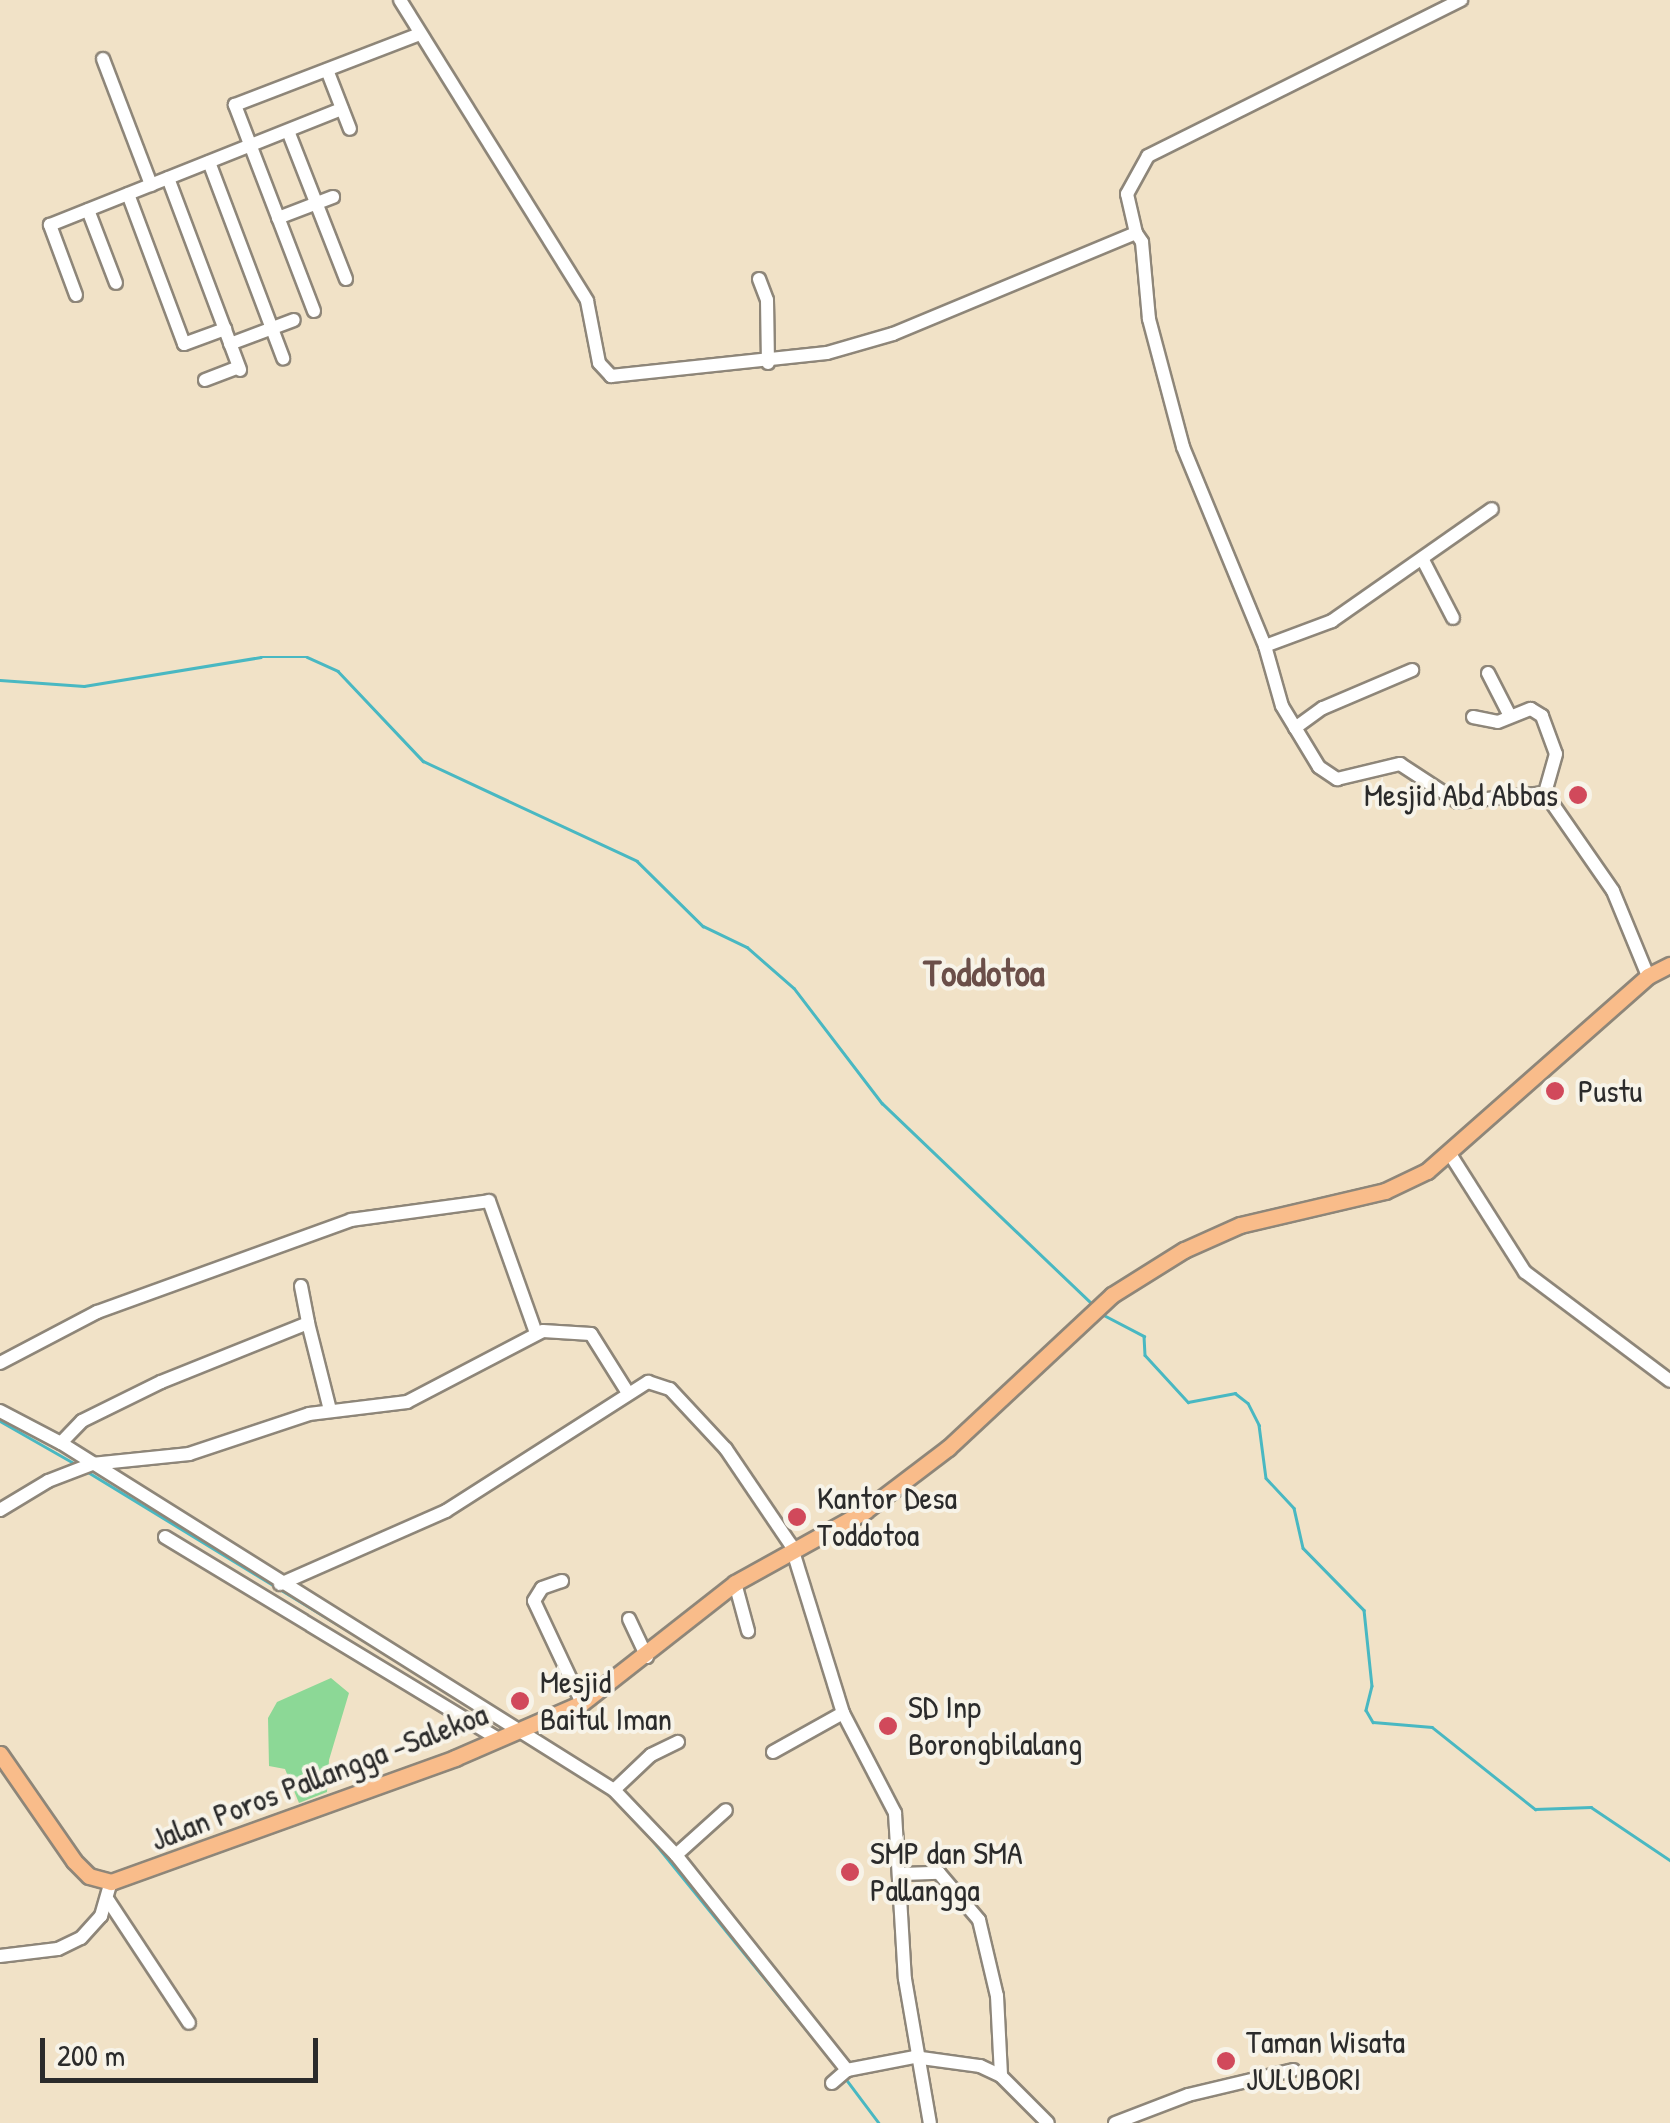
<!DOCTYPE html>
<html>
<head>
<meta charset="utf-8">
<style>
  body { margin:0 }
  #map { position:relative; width:1670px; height:2123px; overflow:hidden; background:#f1e2c7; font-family:"Patrick Hand",sans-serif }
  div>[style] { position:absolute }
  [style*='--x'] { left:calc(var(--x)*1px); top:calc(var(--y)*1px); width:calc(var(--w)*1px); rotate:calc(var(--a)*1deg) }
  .green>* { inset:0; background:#8cd896 }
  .stream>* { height:2.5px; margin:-1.25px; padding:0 1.25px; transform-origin:1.25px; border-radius:1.25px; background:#49b8c2 }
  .roads { filter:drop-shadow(2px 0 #8e8679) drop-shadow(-2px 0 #8e8679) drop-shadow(0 2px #8e8679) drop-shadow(0 -2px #8e8679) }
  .minor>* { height:12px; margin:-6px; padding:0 6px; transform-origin:6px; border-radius:6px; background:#fff }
  .major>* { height:15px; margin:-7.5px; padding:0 7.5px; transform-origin:7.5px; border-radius:7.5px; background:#f9bc8a }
  .dots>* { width:28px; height:28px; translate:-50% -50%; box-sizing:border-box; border:5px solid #f7f3e8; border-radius:50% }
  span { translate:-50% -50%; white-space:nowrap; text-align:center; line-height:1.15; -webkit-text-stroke:8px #f7f3e8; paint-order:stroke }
  .poi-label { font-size:32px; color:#2b2b2b }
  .right { translate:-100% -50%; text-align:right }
  .left { translate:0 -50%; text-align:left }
  .street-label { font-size:32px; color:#2b2b2b }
  .quarter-label { font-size:38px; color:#6b4f49; font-weight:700 }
  .scale { position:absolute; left:40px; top:2038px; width:278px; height:45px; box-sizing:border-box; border:5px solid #2b2b2b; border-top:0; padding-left:12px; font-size:30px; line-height:35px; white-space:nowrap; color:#2b2b2b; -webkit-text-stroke:8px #f7f3e8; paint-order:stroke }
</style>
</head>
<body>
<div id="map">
  <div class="green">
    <i style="clip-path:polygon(331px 1678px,349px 1693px,329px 1760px,327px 1792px,299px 1803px,285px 1769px,269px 1766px,268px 1718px,277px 1702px)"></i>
  </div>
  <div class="stream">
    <i style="--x:0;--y:680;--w:84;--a:4.1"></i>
    <i style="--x:84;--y:686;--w:179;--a:-9.3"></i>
    <i style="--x:261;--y:657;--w:46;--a:0"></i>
    <i style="--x:307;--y:657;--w:34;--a:24"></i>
    <i style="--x:338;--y:671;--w:124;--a:46.6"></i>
    <i style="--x:423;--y:761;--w:236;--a:25"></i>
    <i style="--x:637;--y:861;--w:93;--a:44.6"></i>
    <i style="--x:703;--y:926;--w:49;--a:25.5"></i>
    <i style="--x:747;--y:947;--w:62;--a:41.1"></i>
    <i style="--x:794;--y:988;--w:145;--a:52.6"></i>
    <i style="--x:882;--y:1103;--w:289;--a:43.7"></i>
    <i style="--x:1100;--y:1313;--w:50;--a:27.6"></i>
    <i style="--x:1144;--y:1336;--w:19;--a:87"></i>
    <i style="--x:1145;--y:1355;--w:64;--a:47.5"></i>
    <i style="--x:1188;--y:1402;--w:48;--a:-10.8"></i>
    <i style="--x:1235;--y:1393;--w:16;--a:38"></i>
    <i style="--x:1248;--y:1403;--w:25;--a:63"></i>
    <i style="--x:1259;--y:1425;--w:53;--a:82.5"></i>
    <i style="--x:1266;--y:1478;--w:41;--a:47"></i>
    <i style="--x:1294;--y:1508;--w:41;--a:77.3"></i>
    <i style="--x:1303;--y:1548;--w:87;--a:45.5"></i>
    <i style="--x:1364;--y:1610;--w:76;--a:84"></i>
    <i style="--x:1372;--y:1686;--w:25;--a:104"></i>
    <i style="--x:1366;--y:1710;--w:14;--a:60"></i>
    <i style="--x:1373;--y:1722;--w:59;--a:4.8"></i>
    <i style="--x:1432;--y:1727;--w:132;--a:38.5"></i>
    <i style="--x:1535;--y:1809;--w:56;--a:-2"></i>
    <i style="--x:1591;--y:1807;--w:95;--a:33.9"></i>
    <i style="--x:0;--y:1421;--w:89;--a:29.7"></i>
    <i style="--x:88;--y:1472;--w:327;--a:31.4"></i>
    <i style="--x:645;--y:1831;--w:277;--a:50.9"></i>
    <i style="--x:846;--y:2079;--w:55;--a:53.1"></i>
  </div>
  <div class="roads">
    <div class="minor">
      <i style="--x:400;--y:0;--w:354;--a:58.1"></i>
      <i style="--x:587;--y:301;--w:63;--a:79"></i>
      <i style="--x:599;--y:363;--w:18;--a:47"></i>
      <i style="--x:611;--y:376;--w:217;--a:-6.1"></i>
      <i style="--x:827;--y:353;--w:69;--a:-16.1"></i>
      <i style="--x:893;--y:334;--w:263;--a:-22.6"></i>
      <i style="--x:1136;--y:233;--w:11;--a:56"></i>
      <i style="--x:1142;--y:242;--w:77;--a:84.8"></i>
      <i style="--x:1149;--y:319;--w:132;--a:75.1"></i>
      <i style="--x:1183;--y:447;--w:215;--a:67.6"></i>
      <i style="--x:1265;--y:646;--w:62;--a:74.2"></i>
      <i style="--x:1282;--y:706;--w:71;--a:58.8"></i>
      <i style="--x:1319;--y:767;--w:22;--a:34"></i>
      <i style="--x:1337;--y:779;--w:65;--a:-13.4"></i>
      <i style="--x:1400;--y:764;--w:69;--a:33.2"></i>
      <i style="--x:1458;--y:802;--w:87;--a:-5.9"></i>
      <i style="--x:1545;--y:793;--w:119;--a:55.2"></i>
      <i style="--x:1613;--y:891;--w:92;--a:67.6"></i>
      <i style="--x:103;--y:59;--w:135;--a:69.1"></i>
      <i style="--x:327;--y:70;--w:63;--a:68.7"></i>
      <i style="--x:288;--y:131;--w:159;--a:68.6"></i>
      <i style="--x:209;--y:162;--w:210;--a:69.3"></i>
      <i style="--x:168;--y:178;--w:205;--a:69.4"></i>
      <i style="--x:128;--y:194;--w:160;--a:69.5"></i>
      <i style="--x:184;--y:344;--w:44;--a:-20.1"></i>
      <i style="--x:88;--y:210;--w:78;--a:69"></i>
      <i style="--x:278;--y:218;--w:59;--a:-20.9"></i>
      <i style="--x:1136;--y:233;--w:40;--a:-103"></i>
      <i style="--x:1127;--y:194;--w:43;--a:-61.1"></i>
      <i style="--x:1148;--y:156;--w:350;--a:-26.5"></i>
      <i style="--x:759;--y:279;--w:22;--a:69"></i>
      <i style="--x:767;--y:300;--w:63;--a:89.1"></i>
      <i style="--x:76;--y:295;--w:75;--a:-110.4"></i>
      <i style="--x:50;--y:225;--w:314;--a:-21.7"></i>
      <i style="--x:314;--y:311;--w:221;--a:-111"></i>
      <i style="--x:235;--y:105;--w:195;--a:-21"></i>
      <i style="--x:230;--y:344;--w:68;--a:-20.6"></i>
      <i style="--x:205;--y:380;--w:36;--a:-21"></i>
      <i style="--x:1424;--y:562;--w:63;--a:62.6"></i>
      <i style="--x:1265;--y:646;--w:72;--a:-20.5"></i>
      <i style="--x:1332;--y:621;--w:195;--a:-35"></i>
      <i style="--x:1488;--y:673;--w:48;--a:62.9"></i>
      <i style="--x:1473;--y:717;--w:25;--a:11"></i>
      <i style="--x:1498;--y:722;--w:35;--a:-22"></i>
      <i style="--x:1531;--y:709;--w:13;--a:32"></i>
      <i style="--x:1542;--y:716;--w:40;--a:69.8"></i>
      <i style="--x:1556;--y:754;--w:41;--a:105.8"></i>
      <i style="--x:1295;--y:728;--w:34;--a:-36"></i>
      <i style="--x:1323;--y:708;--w:97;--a:-23.1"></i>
      <i style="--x:1450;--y:1154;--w:140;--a:57.6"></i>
      <i style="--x:1525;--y:1272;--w:181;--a:36.9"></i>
      <i style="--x:301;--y:1286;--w:38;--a:79"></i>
      <i style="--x:308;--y:1323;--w:158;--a:158.1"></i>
      <i style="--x:161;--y:1382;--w:88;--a:153.7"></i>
      <i style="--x:82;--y:1421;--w:30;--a:134"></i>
      <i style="--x:61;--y:1443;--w:653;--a:32.11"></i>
      <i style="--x:614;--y:1790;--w:90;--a:46.4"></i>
      <i style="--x:676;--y:1855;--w:275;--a:51.5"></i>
      <i style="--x:308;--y:1323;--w:90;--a:75.8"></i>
      <i style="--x:0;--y:1363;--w:110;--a:-27.7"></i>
      <i style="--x:97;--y:1312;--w:270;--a:-19.9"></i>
      <i style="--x:351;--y:1220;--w:139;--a:-7.8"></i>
      <i style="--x:489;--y:1201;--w:140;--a:70.4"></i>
      <i style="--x:0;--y:1411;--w:69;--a:27.7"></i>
      <i style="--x:0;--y:1510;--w:56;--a:-31.1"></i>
      <i style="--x:48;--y:1481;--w:47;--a:-21.1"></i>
      <i style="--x:92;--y:1464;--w:98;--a:-5.9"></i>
      <i style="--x:189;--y:1454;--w:126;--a:-18.4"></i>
      <i style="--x:309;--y:1414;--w:99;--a:-7"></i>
      <i style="--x:407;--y:1402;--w:153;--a:-27.6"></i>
      <i style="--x:543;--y:1331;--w:48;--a:3.6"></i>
      <i style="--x:591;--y:1334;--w:70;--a:57.9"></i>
      <i style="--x:165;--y:1537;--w:389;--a:31.2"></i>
      <i style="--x:562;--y:1581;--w:21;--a:161"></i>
      <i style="--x:542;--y:1588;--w:15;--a:122"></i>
      <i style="--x:534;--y:1601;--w:113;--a:64.8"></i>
      <i style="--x:735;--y:1583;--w:50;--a:74.8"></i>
      <i style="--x:280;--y:1584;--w:181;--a:-23.7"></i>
      <i style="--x:446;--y:1511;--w:240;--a:-32.6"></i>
      <i style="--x:648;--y:1382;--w:23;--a:18"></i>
      <i style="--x:670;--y:1389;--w:82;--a:47"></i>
      <i style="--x:726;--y:1449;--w:116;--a:55.9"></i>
      <i style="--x:791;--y:1545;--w:176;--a:72.8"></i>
      <i style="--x:843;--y:1713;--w:113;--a:62.5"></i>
      <i style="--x:895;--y:1813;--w:166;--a:86.6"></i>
      <i style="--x:905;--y:1979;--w:146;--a:80.2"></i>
      <i style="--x:629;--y:1619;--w:42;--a:64.7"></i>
      <i style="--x:773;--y:1752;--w:80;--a:-29.1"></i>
      <i style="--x:614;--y:1790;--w:51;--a:-43.4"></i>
      <i style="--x:651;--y:1755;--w:30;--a:-26"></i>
      <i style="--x:676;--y:1855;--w:67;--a:-42"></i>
      <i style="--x:902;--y:1874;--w:37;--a:-2"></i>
      <i style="--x:939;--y:1873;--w:62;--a:49.6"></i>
      <i style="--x:979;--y:1920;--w:78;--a:76.7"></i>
      <i style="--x:997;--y:1996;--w:80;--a:87.1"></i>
      <i style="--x:108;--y:1900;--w:147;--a:56.6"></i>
      <i style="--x:0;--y:1956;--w:58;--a:-6.9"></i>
      <i style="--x:58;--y:1949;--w:25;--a:-26"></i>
      <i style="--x:81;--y:1938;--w:30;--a:-48"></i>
      <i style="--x:101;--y:1916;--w:35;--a:-74"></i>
      <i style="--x:832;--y:2083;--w:20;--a:-41"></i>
      <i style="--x:847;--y:2070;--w:68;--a:-11"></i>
      <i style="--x:914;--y:2057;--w:67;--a:7.8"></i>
      <i style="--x:980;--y:2066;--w:23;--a:25"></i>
      <i style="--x:1001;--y:2076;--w:66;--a:45"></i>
      <i style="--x:1115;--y:2123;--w:78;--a:-21"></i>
      <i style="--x:1188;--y:2095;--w:108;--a:-13.4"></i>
    </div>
    <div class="major">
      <i style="--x:0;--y:1754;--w:130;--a:55.3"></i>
      <i style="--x:74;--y:1861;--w:21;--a:45"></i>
      <i style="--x:89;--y:1876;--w:23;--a:15"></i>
      <i style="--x:111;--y:1882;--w:366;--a:-19.8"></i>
      <i style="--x:455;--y:1758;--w:138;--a:-23.4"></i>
      <i style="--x:582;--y:1703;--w:194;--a:-38.1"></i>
      <i style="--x:735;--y:1583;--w:149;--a:-29"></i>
      <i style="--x:865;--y:1511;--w:104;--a:-37.2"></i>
      <i style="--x:948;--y:1448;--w:224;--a:-43"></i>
      <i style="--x:1112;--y:1295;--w:85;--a:-32"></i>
      <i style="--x:1184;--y:1250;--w:61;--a:-24.1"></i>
      <i style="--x:1240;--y:1225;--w:149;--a:-13.2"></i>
      <i style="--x:1385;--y:1191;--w:47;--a:-25.5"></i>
      <i style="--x:1427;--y:1171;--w:295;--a:-41.4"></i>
      <i style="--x:1648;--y:976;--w:25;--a:-27"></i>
    </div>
  </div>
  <div class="dots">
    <i style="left:1578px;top:795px;background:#d1495b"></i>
    <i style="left:1555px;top:1091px;background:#d1495b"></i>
    <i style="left:797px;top:1517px;background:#d1495b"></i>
    <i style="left:520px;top:1701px;background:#d1495b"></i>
    <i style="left:888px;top:1726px;background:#d1495b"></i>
    <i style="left:850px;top:1872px;background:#d1495b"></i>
    <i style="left:1226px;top:2061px;background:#d1495b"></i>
  </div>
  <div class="poi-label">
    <span class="right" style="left:1558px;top:795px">Mesjid Abd Abbas</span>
    <span class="left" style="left:1578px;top:1091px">Pustu</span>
    <span class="left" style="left:817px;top:1517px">Kantor Desa<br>Toddotoa</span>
    <span class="left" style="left:540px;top:1701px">Mesjid<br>Baitul Iman</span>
    <span class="left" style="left:908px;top:1726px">SD Inp<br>Borongbilalang</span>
    <span class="left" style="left:870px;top:1872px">SMP dan SMA<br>Pallangga</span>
    <span class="left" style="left:1246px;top:2061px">Taman Wisata<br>JULUBORI</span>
  </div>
  <div class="street-label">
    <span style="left:319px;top:1777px;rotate:-21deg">Jalan Poros Pallangga -Salekoa</span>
  </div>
  <div class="quarter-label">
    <span style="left:984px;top:973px">Toddotoa</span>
  </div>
  <div class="scale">200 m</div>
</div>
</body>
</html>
